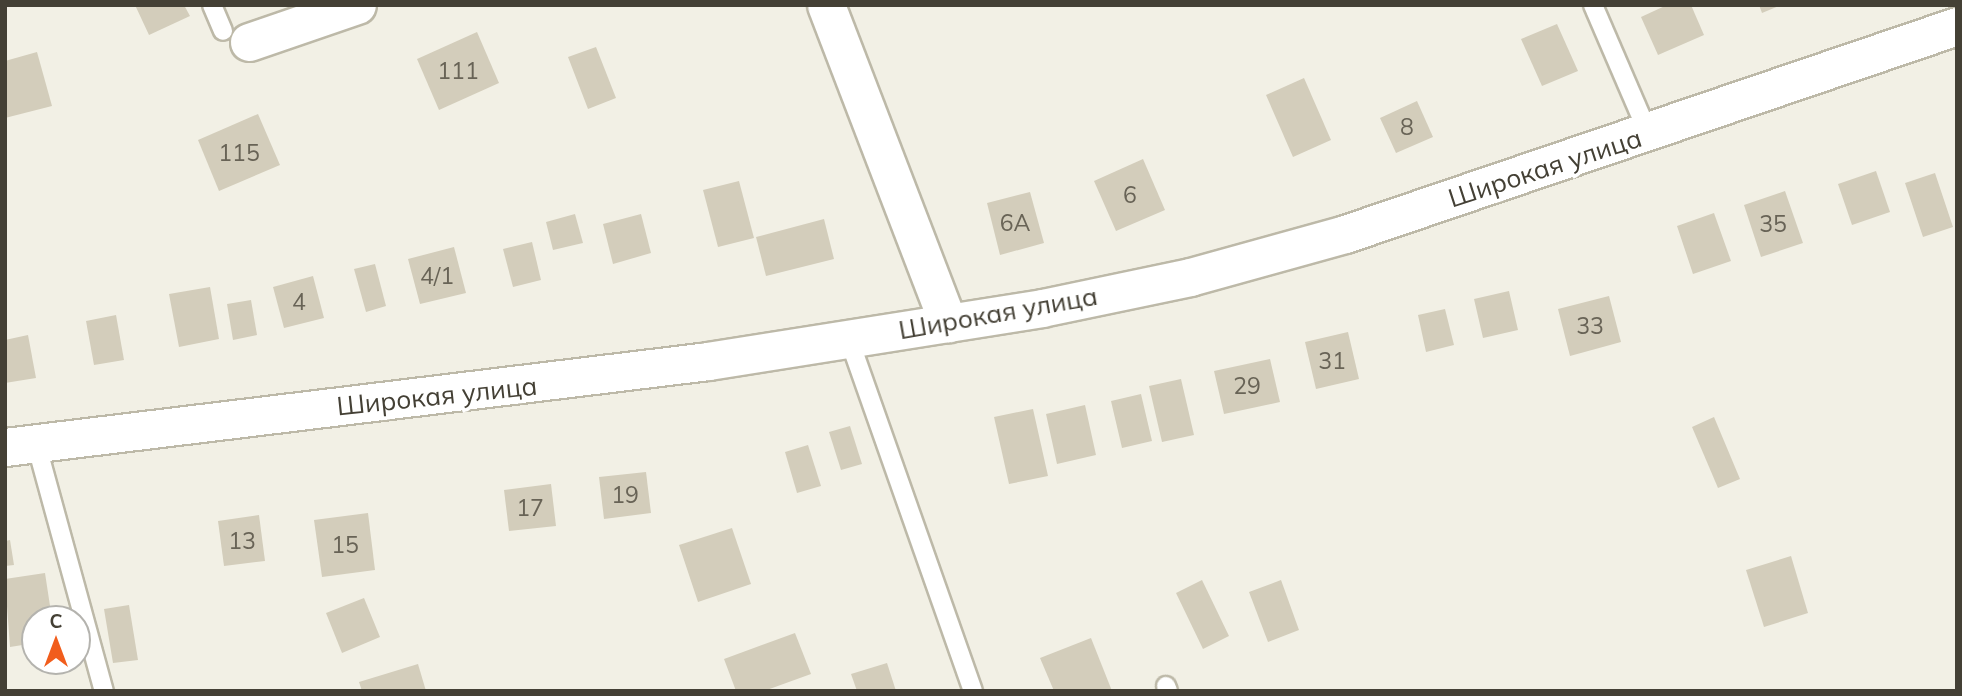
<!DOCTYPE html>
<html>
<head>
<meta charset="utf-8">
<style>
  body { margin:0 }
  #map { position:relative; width:1962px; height:696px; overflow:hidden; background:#f2f0e5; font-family:Mulish,sans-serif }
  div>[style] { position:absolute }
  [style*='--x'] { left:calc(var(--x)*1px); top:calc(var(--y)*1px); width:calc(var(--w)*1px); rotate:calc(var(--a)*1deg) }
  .building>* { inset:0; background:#d3cdbb }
  .roads { filter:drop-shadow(2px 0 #bdb9a8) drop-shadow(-2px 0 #bdb9a8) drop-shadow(0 2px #bdb9a8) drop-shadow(0 -2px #bdb9a8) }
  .service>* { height:18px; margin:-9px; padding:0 9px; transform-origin:9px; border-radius:9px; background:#fff }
  .minor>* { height:37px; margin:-18.5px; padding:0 18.5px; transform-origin:18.5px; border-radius:18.5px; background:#fff }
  span { translate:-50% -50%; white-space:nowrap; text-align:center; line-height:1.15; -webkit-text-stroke:7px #fff; paint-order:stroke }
  .number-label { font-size:23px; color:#686356 }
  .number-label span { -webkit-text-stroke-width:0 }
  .street-label { font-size:26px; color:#444035 }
  .frame { position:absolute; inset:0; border:7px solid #444035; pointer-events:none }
  .north { position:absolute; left:21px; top:605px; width:70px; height:70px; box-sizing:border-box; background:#fff; border:2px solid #b4b3ae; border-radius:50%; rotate:0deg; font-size:19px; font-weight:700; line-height:28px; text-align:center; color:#444035 }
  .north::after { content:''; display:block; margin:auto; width:24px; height:32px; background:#f15d1c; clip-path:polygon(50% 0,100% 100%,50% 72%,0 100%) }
</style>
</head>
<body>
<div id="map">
  <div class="building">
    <i style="clip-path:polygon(135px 5px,184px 5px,190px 16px,149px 35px)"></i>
    <i style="clip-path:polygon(1667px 5px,1691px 5px,1704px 35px,1658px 55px,1641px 17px)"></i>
    <i style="clip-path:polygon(1759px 5px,1781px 5px,1762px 13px)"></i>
    <i style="clip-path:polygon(1557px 24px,1578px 71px,1542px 86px,1521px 39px)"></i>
    <i style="clip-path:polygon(477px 32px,499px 83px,439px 110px,417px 59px)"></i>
    <i style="clip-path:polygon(596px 47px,616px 98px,588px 109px,568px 57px)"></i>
    <i style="clip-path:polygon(37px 52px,52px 106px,5px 118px,5px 61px)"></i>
    <i style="clip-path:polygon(1304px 78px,1331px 140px,1293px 157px,1266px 95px)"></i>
    <i style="clip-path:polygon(1417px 101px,1433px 137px,1396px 153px,1380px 118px)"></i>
    <i style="clip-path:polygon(258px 114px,280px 165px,219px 191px,198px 140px)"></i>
    <i style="clip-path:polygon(1143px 159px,1165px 210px,1116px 231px,1094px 181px)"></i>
    <i style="clip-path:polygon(1876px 171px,1890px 212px,1852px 225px,1838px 184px)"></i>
    <i style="clip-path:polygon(1935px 173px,1953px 227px,1923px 237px,1905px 183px)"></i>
    <i style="clip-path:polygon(739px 181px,754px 238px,718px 247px,703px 190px)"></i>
    <i style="clip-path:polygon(1785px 191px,1803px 243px,1761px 257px,1744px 205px)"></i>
    <i style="clip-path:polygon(1030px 192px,1044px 243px,1000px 255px,987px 203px)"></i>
    <i style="clip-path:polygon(1714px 213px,1731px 261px,1693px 274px,1677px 226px)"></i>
    <i style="clip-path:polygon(575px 214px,583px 243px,553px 250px,546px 222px)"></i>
    <i style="clip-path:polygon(641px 214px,651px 253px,613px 264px,603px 224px)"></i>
    <i style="clip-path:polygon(824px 219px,834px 259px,766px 276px,756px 237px)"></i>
    <i style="clip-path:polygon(532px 242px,541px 280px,513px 287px,503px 249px)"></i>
    <i style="clip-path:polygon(454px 247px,466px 293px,420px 304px,408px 259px)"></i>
    <i style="clip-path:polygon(375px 264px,386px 306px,366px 312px,354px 269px)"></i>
    <i style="clip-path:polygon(313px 276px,324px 318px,284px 328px,273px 287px)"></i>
    <i style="clip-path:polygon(210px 287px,219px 339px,179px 347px,169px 294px)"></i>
    <i style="clip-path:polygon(1509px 291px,1518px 330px,1483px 338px,1474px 299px)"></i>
    <i style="clip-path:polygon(1609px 296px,1621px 342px,1570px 356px,1558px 309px)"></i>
    <i style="clip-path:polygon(251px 300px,257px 335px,233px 340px,227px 304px)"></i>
    <i style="clip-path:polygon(1445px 309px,1454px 345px,1426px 352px,1418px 315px)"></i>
    <i style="clip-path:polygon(116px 315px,124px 360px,94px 365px,86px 321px)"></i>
    <i style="clip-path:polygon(1348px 332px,1359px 379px,1316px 389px,1305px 342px)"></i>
    <i style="clip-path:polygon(28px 335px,36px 378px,5px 383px,5px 340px)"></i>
    <i style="clip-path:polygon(1270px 359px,1280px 402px,1224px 414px,1214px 371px)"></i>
    <i style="clip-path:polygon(1181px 379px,1194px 435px,1162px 442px,1149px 386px)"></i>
    <i style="clip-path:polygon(1141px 394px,1152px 441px,1122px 448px,1111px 401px)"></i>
    <i style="clip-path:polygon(1085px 405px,1096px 455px,1057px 464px,1046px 414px)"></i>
    <i style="clip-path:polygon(1033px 409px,1048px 476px,1009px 484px,994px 417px)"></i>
    <i style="clip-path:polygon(1714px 417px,1740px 479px,1718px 488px,1692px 427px)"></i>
    <i style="clip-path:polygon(850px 426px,862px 464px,841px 470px,829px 432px)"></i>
    <i style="clip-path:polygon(808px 445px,821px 486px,797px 493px,785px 452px)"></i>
    <i style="clip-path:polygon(646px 472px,651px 513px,604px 519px,599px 477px)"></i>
    <i style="clip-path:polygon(551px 484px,556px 526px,509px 531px,504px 490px)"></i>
    <i style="clip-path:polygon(368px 513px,375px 570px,322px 577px,314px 520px)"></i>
    <i style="clip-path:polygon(259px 515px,265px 561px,224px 566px,218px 521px)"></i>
    <i style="clip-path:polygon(732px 528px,751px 584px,698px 602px,679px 545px)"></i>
    <i style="clip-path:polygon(10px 540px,14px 565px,5px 566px,5px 541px)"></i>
    <i style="clip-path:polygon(1791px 556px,1808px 613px,1764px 627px,1746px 570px)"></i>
    <i style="clip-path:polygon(45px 573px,52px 619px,35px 619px,35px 643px,10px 647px,5px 579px)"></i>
    <i style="clip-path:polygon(1202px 580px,1229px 636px,1203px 649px,1176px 593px)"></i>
    <i style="clip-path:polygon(1281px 580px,1299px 630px,1268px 642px,1249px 592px)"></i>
    <i style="clip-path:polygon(364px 598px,380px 637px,342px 653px,326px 613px)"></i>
    <i style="clip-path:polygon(129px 605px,138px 660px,113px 663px,104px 609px)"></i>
    <i style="clip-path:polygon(795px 633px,811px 674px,764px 691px,736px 691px,724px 659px)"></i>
    <i style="clip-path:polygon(1091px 638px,1112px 691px,1054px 691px,1040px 658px)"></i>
    <i style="clip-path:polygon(887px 663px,896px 691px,857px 691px,851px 674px)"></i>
    <i style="clip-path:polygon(418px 664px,426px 691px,362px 691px,359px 682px)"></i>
  </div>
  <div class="roads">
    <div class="service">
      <i style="--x:212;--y:5;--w:28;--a:67"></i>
      <i style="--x:1593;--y:5;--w:139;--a:66.7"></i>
      <i style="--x:849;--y:339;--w:373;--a:70.6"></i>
      <i style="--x:36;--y:443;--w:257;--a:74.7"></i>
      <i style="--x:1166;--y:686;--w:5;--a:68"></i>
    </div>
    <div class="minor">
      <i style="--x:826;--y:5;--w:341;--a:69"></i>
      <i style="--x:249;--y:42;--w:114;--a:-18.9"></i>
      <i style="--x:5;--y:447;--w:708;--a:-6.97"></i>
      <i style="--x:708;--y:361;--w:338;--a:-9"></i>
      <i style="--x:1042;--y:308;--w:151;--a:-11.8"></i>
      <i style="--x:1190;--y:277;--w:161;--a:-15.5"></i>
      <i style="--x:1345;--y:234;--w:646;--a:-18.77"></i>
    </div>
  </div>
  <div class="number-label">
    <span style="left:458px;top:71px">111</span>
    <span style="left:1407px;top:127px">8</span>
    <span style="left:239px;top:153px">115</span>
    <span style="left:1130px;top:195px">6</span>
    <span style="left:1015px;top:223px">6А</span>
    <span style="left:1773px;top:224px">35</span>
    <span style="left:437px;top:276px">4/1</span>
    <span style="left:299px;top:302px">4</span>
    <span style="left:1590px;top:326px">33</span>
    <span style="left:1332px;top:361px">31</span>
    <span style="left:1247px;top:386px">29</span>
    <span style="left:625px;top:495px">19</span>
    <span style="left:530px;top:508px">17</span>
    <span style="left:242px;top:541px">13</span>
    <span style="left:345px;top:545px">15</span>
  </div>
  <div class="street-label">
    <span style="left:1545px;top:168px;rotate:-18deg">Широкая улица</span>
    <span style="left:998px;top:313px;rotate:-10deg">Широкая улица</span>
    <span style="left:437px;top:396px;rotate:-6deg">Широкая улица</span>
  </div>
  <div class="frame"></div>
  <div class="north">С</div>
</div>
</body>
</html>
